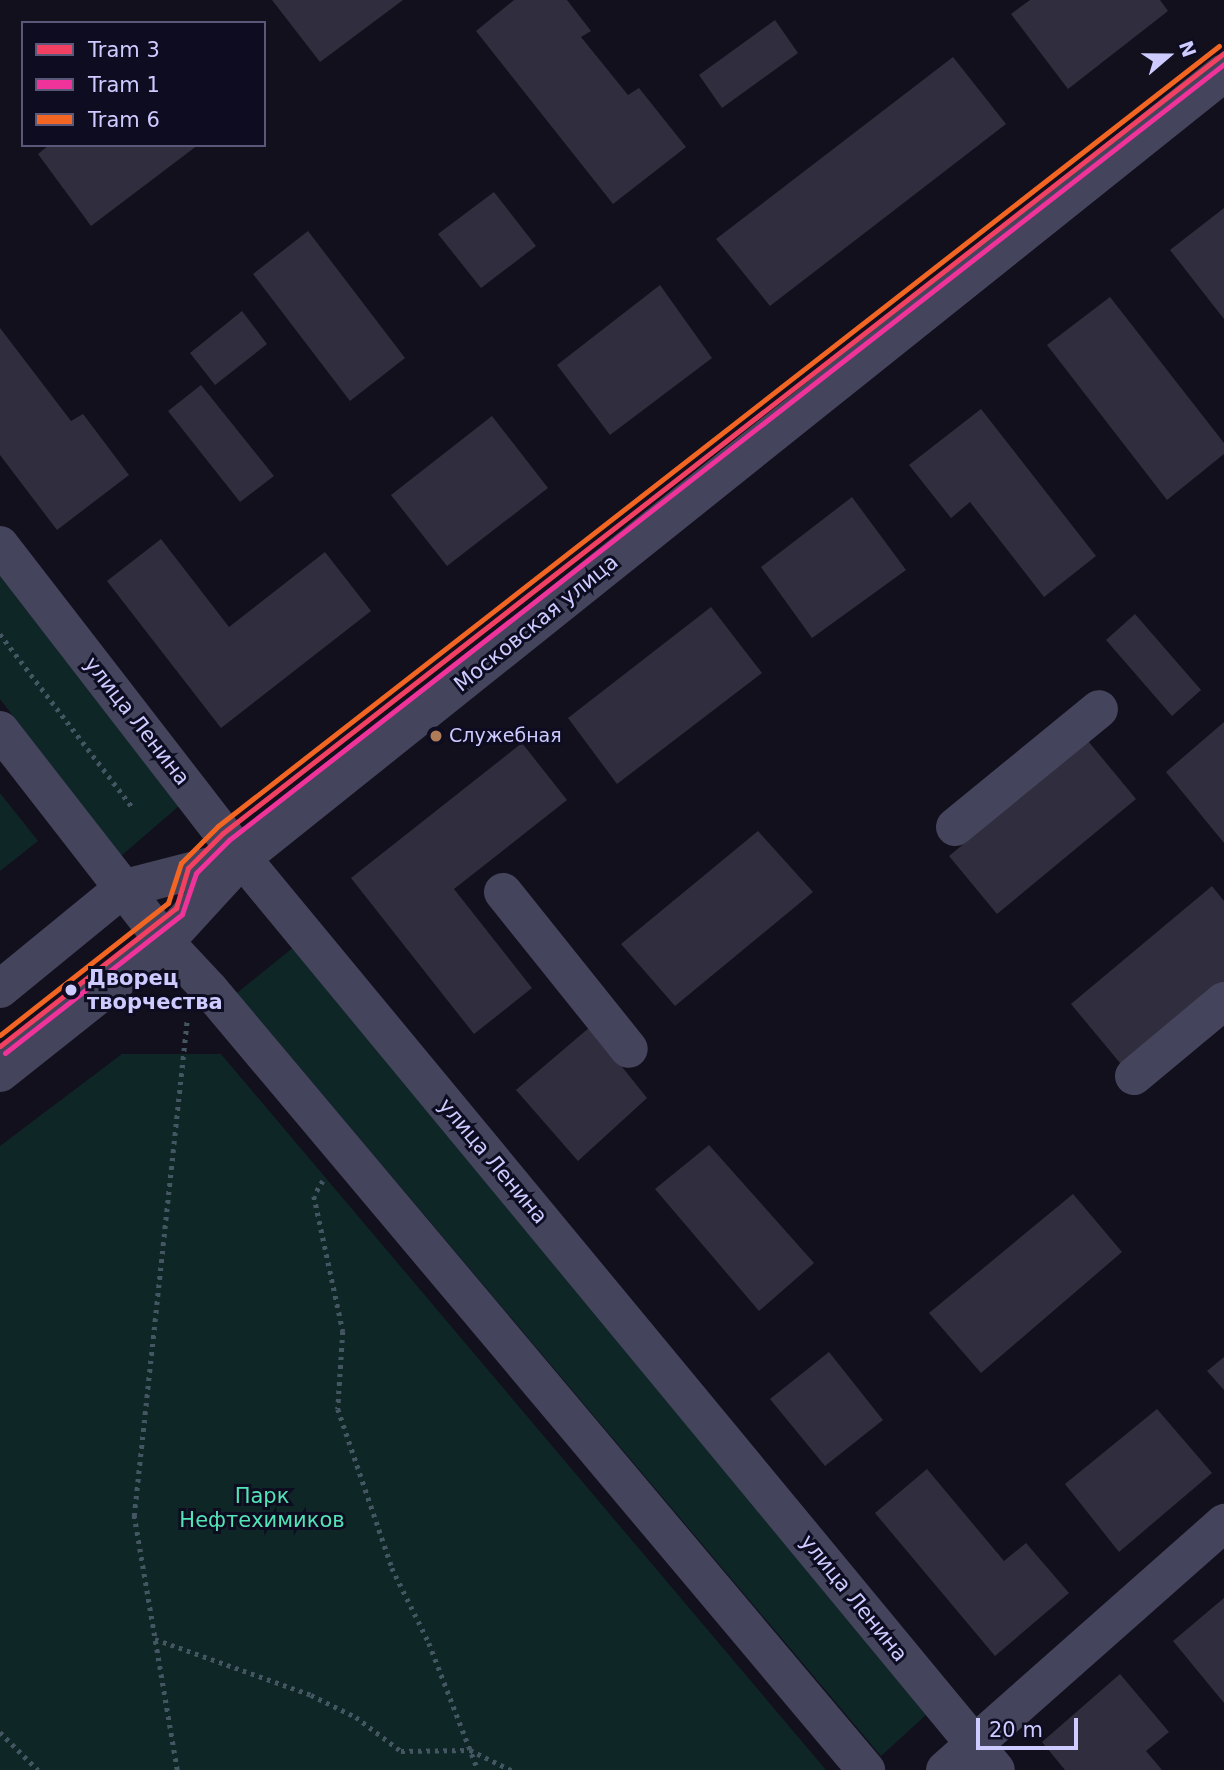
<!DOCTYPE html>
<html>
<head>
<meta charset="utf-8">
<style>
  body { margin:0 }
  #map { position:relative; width:1224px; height:1770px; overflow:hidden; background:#12101c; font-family:"DejaVu Sans",sans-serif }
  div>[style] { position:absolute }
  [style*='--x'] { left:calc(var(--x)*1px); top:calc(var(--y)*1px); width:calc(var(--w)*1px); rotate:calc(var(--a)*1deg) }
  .green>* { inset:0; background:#0f2626 }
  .building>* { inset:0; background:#302e3e }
  .path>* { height:4.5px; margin-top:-2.25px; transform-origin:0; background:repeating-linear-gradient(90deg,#455663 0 3.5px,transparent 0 8.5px) }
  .minor>* { height:38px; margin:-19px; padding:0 19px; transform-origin:19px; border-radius:19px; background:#44455d }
  .tram-1>* { height:5px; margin:-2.5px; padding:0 2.5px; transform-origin:2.5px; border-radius:2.5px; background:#f24062 }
  .tram-2>* { height:5px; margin:-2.5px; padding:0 2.5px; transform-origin:2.5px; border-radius:2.5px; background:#ef339a }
  .tram-3>* { height:5px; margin:-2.5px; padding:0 2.5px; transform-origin:2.5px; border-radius:2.5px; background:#f26522 }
  .dots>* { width:19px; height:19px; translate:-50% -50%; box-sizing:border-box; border:4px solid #0e0c20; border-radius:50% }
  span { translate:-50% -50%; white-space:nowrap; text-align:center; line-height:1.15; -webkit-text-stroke:6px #0e0c20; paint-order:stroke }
  .bus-label { font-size:19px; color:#cdcbff }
  .left { translate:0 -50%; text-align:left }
  .street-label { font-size:21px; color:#cdcbff }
  .stop-label { font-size:21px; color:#cdcbff; font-weight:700 }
  .park-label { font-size:21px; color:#52e4b6 }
  .legend { position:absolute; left:21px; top:21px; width:245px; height:126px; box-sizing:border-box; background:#0e0c20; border:2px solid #5a5879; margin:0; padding:9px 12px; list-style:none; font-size:21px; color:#cdcbff }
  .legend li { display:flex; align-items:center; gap:14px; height:35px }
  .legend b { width:35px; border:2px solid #5a5879 }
  .north { position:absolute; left:1133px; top:21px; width:70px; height:70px; -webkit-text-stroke:5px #0e0c20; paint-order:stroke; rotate:70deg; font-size:19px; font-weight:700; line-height:28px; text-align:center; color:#cdcbff }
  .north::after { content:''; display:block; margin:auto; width:24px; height:32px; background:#cdcbff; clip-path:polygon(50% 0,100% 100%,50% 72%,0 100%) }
  .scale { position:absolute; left:976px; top:1718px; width:102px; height:32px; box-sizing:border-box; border:4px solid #cdcbff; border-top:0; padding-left:9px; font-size:21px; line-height:24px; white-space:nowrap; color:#cdcbff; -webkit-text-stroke:5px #0e0c20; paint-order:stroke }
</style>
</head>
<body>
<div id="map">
  <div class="green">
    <i style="clip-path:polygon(0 576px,179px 806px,121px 856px,0 699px)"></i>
    <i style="clip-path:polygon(0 793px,38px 841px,0 871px)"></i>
    <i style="clip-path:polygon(295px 946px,926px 1715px,881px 1756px,237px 993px)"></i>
    <i style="clip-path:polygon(122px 1054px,221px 1054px,826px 1770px,0 1770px,0 1146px)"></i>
  </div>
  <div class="building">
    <i style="clip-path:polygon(272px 0,403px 0,320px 62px)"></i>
    <i style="clip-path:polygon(514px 0,567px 0,591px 31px,581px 37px,628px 95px,639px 88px,686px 147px,613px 204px,476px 31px)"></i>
    <i style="clip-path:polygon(1030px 0,1160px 0,1168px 11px,1068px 89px,1011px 14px)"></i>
    <i style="clip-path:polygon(775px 20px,798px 53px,722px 108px,699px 75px)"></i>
    <i style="clip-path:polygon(953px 57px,1006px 124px,770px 306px,716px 239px)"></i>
    <i style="clip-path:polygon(49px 145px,198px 145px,91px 226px,38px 154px)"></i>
    <i style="clip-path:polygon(494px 192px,536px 246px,481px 288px,438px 234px)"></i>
    <i style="clip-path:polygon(1224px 208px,1224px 319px,1170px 250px)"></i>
    <i style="clip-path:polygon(308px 231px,405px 358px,350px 401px,253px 274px)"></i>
    <i style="clip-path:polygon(660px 285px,712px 358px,610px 435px,557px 365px)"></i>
    <i style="clip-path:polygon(1110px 297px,1224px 443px,1224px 454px,1167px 500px,1047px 345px)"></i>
    <i style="clip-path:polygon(242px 311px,267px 344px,215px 385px,190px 353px)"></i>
    <i style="clip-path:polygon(0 328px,71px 421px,83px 414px,129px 475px,57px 530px,0 455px)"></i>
    <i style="clip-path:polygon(201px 385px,274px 476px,240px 502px,168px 411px)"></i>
    <i style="clip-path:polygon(981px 409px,1096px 556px,1044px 597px,970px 502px,951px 518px,909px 465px)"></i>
    <i style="clip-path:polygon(492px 416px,548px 488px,447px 566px,391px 495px)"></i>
    <i style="clip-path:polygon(852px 497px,906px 570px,812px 638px,761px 567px)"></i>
    <i style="clip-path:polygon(161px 539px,229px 627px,325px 552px,371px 611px,221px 728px,107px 581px)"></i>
    <i style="clip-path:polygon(711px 607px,762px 673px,617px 784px,568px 718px)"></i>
    <i style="clip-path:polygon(1135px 614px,1201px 690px,1172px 716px,1106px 640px)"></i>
    <i style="clip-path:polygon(1224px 722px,1224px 843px,1166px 772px)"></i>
    <i style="clip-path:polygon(1088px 741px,1136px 799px,997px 914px,949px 856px)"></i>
    <i style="clip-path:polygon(522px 743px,567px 800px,454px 889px,532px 988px,474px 1034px,351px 878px)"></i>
    <i style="clip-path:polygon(758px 831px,813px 892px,675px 1006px,621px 944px)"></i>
    <i style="clip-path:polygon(1212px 886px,1224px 901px,1224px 985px,1125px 1069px,1071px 1004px)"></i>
    <i style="clip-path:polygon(590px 1027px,647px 1098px,578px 1161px,516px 1090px)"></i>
    <i style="clip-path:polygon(709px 1145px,814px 1263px,759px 1311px,655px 1189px)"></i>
    <i style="clip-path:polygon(1073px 1194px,1122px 1252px,981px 1373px,929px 1313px)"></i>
    <i style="clip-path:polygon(829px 1352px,883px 1420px,825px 1466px,770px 1399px)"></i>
    <i style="clip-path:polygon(1224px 1357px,1224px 1390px,1207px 1371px)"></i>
    <i style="clip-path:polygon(1157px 1409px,1212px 1473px,1119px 1552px,1065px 1484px)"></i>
    <i style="clip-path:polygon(927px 1469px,1004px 1561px,1026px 1543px,1069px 1593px,995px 1656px,875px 1513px)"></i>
    <i style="clip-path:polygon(1224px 1598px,1224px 1703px,1173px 1641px)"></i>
    <i style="clip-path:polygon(1120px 1674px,1169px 1732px,1146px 1751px,1162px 1770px,1065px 1770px,1042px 1742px)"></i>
  </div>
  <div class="path">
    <i style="--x:0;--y:634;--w:220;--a:52.6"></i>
    <i style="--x:323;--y:1181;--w:17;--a:121"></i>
    <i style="--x:314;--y:1196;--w:138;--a:77.9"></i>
    <i style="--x:343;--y:1331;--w:78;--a:93.7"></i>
    <i style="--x:338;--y:1409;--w:168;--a:71.2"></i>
    <i style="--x:392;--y:1568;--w:84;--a:63.7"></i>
    <i style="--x:429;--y:1643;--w:136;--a:68.9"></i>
    <i style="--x:155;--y:1639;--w:166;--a:19.7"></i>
    <i style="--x:311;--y:1695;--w:50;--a:26.1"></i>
    <i style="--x:356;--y:1717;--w:56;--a:37.1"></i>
    <i style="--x:401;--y:1751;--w:69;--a:-0.8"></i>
    <i style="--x:470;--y:1750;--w:46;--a:26"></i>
    <i style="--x:0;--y:1732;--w:54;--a:45"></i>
    <i style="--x:177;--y:1770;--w:258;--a:-99.6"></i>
    <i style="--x:134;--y:1516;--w:499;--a:-83.9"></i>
  </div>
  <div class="minor">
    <i style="--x:0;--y:545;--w:396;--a:52.3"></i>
    <i style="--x:242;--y:858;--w:1183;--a:50.42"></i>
    <i style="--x:0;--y:730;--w:269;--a:52.1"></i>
    <i style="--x:165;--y:942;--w:64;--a:46.9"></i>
    <i style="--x:209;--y:989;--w:1021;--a:49.93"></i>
    <i style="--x:955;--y:827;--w:186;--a:-39.3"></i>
    <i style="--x:503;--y:892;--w:201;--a:51.3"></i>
    <i style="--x:0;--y:989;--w:158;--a:-39.3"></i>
    <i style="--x:122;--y:889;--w:124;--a:-14.5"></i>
    <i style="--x:0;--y:1073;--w:211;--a:-38.4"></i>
    <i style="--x:165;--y:942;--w:114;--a:-47.5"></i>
    <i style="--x:242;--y:858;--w:1257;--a:-38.64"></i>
    <i style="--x:1134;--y:1076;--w:117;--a:-39.8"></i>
    <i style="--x:945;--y:1770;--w:373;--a:-41.5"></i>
  </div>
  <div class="tram-1">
    <i style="--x:0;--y:1046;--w:224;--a:-38.1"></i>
    <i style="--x:176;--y:908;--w:42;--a:-73.3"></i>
    <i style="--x:188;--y:868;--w:49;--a:-45"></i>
    <i style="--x:223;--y:833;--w:1269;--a:-37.93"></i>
  </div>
  <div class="tram-2">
    <i style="--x:5;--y:1053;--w:225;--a:-38.1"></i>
    <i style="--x:182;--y:914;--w:43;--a:-71.1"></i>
    <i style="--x:196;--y:873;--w:47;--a:-45"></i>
    <i style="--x:229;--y:840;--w:1262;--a:-37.95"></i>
  </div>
  <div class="tram-3">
    <i style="--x:0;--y:1035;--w:214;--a:-38.2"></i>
    <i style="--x:168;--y:903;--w:42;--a:-72"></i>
    <i style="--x:181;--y:863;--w:52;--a:-45"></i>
    <i style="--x:218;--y:826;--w:1269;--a:-37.93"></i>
  </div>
  <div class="dots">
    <i style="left:436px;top:736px;background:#b07c57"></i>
    <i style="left:71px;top:990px;background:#cdcbff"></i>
  </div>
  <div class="bus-label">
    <span class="left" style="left:449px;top:736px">Служебная</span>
  </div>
  <div class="street-label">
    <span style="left:536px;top:623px;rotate:-39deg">Московская улица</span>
    <span style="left:137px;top:721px;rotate:52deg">улица Ленина</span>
    <span style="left:493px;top:1161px;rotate:50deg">улица Ленина</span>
    <span style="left:854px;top:1598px;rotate:51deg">улица Ленина</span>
  </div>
  <div class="stop-label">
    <span class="left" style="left:87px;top:990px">Дворец<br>творчества</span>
  </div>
  <div class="park-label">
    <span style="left:262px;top:1508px">Парк<br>Нефтехимиков</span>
  </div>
  <ul class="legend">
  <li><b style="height:9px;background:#f24062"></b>Tram 3</li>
  <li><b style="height:9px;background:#ef339a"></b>Tram 1</li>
  <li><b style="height:9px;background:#f26522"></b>Tram 6</li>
  </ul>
  <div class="north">N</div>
  <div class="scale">20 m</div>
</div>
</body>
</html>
